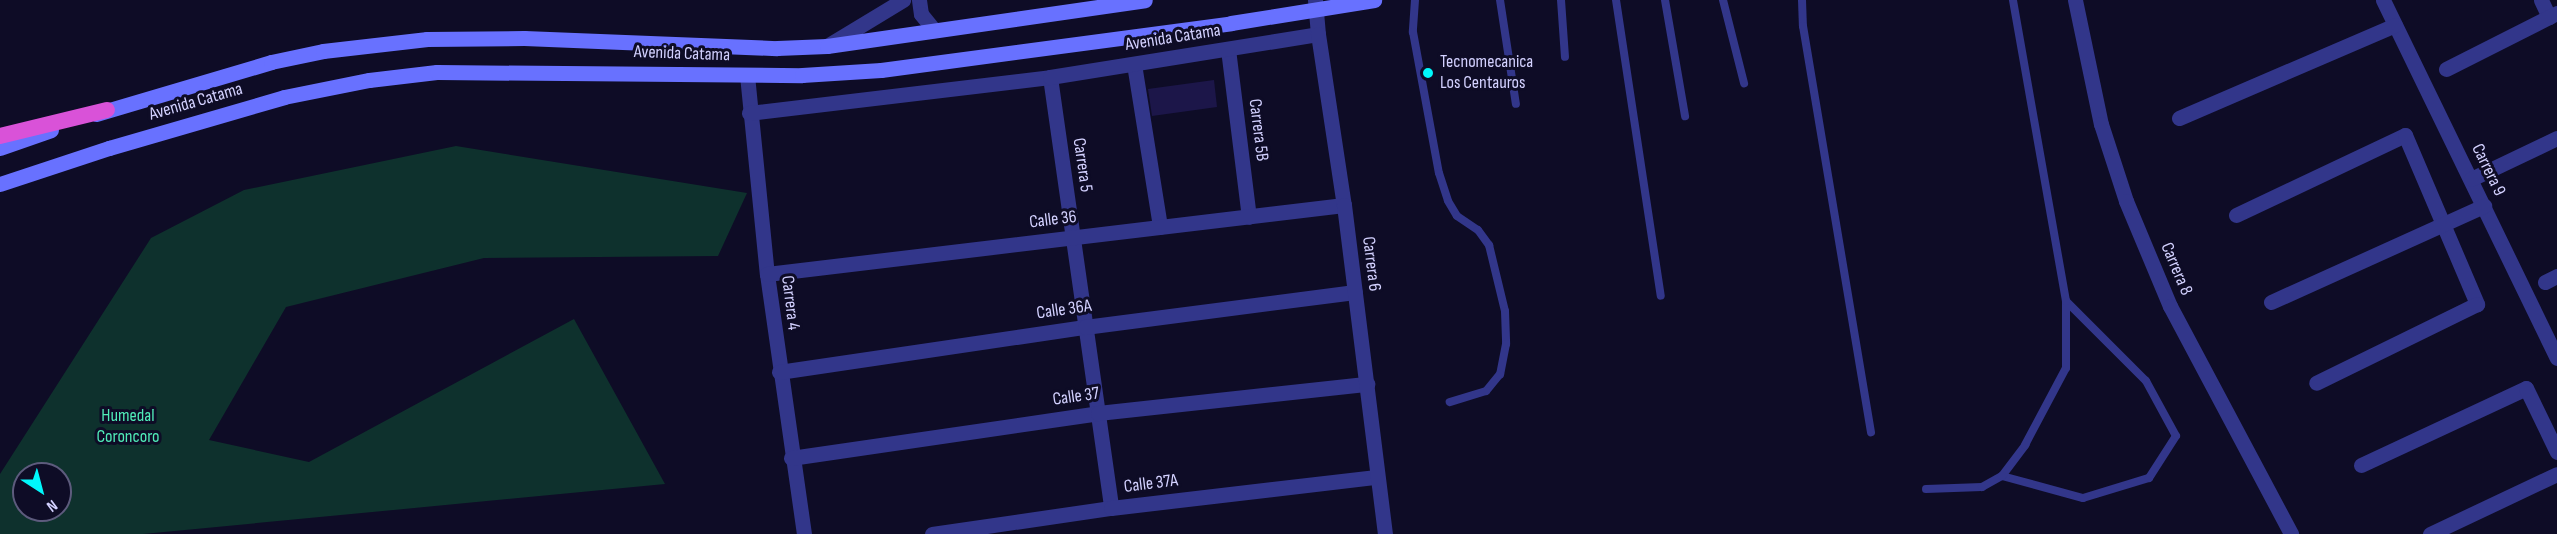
<!DOCTYPE html>
<html>
<head>
<meta charset="utf-8">
<style>
  body { margin:0 }
  #map { position:relative; width:2557px; height:534px; overflow:hidden; background:#0e0c26; font-family:"Sofia Sans Condensed",sans-serif }
  div>[style] { position:absolute }
  [style*='--x'] { left:calc(var(--x)*1px); top:calc(var(--y)*1px); width:calc(var(--w)*1px); rotate:calc(var(--a)*1deg) }
  .green>* { inset:0; background:#0e312d }
  .building>* { inset:0; background:#1c1649 }
  .service>* { height:8px; margin:-4px; padding:0 4px; transform-origin:4px; border-radius:4px; background:#32368a }
  .minor>* { height:15px; margin:-7.5px; padding:0 7.5px; transform-origin:7.5px; border-radius:7.5px; background:#32368a }
  .tertiary>* { height:15px; margin:-7.5px; padding:0 7.5px; transform-origin:7.5px; border-radius:7.5px; background:#32368a }
  .secondary>* { height:15px; margin:-7.5px; padding:0 7.5px; transform-origin:7.5px; border-radius:7.5px; background:#6871ff }
  .trunk>* { height:16px; margin:-8px; padding:0 8px; transform-origin:8px; border-radius:8px; background:#d952d8 }
  .dots>* { width:16px; height:16px; translate:-50% -50%; box-sizing:border-box; border:3px solid #0e0c26; border-radius:50% }
  span { translate:-50% -50%; white-space:nowrap; text-align:center; line-height:1.15; -webkit-text-stroke:6px #0e0c26; paint-order:stroke }
  .street-label { font-size:18px; color:#d3d1ff }
  .poi-label { font-size:18px; color:#d3d1ff }
  .left { translate:0 -50%; text-align:left }
  .park-label { font-size:18px; color:#50ecb8 }
  .north { position:absolute; left:12px; top:462px; width:60px; height:60px; box-sizing:border-box; background:#0e0c26; border:2px solid #5d5b7d; border-radius:50%; rotate:144deg; font-size:16px; font-weight:700; line-height:24px; text-align:center; color:#d3d1ff }
  .north::after { content:''; display:block; margin:auto; width:21px; height:27px; background:#00f8fc; clip-path:polygon(50% 0,100% 100%,50% 72%,0 100%) }
</style>
</head>
<body>
<div id="map">
  <div class="green">
    <i style="clip-path:polygon(evenodd,456px 146px,747px 193px,718px 256px,484px 258px,286px 307px,209px 440px,309px 462px,574px 319px,665px 484px,143px 534px,0 534px,0 474px,151px 238px,244px 190px,456px 146px,24px 474px,60px 474px,60px 510px,24px 510px,24px 474px)"></i>
  </div>
  <div class="building">
    <i style="clip-path:polygon(1214px 80px,1217px 107px,1152px 116px,1148px 89px)"></i>
  </div>
  <div class="service">
    <i style="--x:1415;--y:0;--w:32;--a:94"></i>
    <i style="--x:1413;--y:32;--w:143;--a:79.6"></i>
    <i style="--x:1439;--y:173;--w:29;--a:72"></i>
    <i style="--x:1448;--y:201;--w:17;--a:59"></i>
    <i style="--x:1457;--y:216;--w:25;--a:34"></i>
    <i style="--x:1478;--y:230;--w:19;--a:54"></i>
    <i style="--x:1489;--y:245;--w:68;--a:76.4"></i>
    <i style="--x:1505;--y:311;--w:33;--a:88"></i>
    <i style="--x:1506;--y:344;--w:31;--a:101"></i>
    <i style="--x:1500;--y:374;--w:22;--a:129"></i>
    <i style="--x:1486;--y:391;--w:38;--a:163"></i>
    <i style="--x:1500;--y:0;--w:105;--a:81.3"></i>
    <i style="--x:1561;--y:0;--w:57;--a:86"></i>
    <i style="--x:1616;--y:0;--w:299;--a:81.4"></i>
    <i style="--x:1665;--y:0;--w:118;--a:80.2"></i>
    <i style="--x:1723;--y:0;--w:86;--a:75.8"></i>
    <i style="--x:1802;--y:0;--w:26;--a:88"></i>
    <i style="--x:1803;--y:26;--w:412;--a:80.5"></i>
    <i style="--x:2002;--y:476;--w:84;--a:15.2"></i>
    <i style="--x:2083;--y:498;--w:69;--a:-16.9"></i>
    <i style="--x:2149;--y:478;--w:50;--a:-57.3"></i>
    <i style="--x:2176;--y:436;--w:63;--a:-118.6"></i>
    <i style="--x:2146;--y:381;--w:113;--a:-135"></i>
    <i style="--x:1926;--y:489;--w:56;--a:-2"></i>
    <i style="--x:1982;--y:487;--w:23;--a:-29"></i>
    <i style="--x:2002;--y:476;--w:39;--a:-53"></i>
    <i style="--x:2025;--y:445;--w:87;--a:-62"></i>
    <i style="--x:2066;--y:368;--w:67;--a:-90"></i>
    <i style="--x:2066;--y:301;--w:306;--a:-100"></i>
  </div>
  <div class="minor">
    <i style="--x:919;--y:0;--w:14;--a:82"></i>
    <i style="--x:921;--y:14;--w:21;--a:51"></i>
    <i style="--x:2075;--y:0;--w:127;--a:78.2"></i>
    <i style="--x:2101;--y:124;--w:81;--a:72"></i>
    <i style="--x:2126;--y:201;--w:114;--a:67.3"></i>
    <i style="--x:2170;--y:306;--w:258;--a:62"></i>
    <i style="--x:2383;--y:0;--w:398;--a:64.1"></i>
    <i style="--x:2541;--y:0;--w:19;--a:65"></i>
    <i style="--x:827;--y:46;--w:89;--a:-31.2"></i>
    <i style="--x:1228;--y:49;--w:169;--a:82.9"></i>
    <i style="--x:1134;--y:64;--w:165;--a:80.9"></i>
    <i style="--x:2446;--y:69;--w:124;--a:-26.8"></i>
    <i style="--x:747;--y:75;--w:200;--a:84.3"></i>
    <i style="--x:767;--y:274;--w:263;--a:81.9"></i>
    <i style="--x:1050;--y:77;--w:435;--a:81.9"></i>
    <i style="--x:749;--y:113;--w:303;--a:-6.8"></i>
    <i style="--x:1050;--y:77;--w:271;--a:-9.1"></i>
    <i style="--x:2179;--y:118;--w:235;--a:-23.3"></i>
    <i style="--x:2471;--y:179;--w:95;--a:-25.5"></i>
    <i style="--x:2236;--y:215;--w:187;--a:-25.3"></i>
    <i style="--x:2405;--y:135;--w:184;--a:66.9"></i>
    <i style="--x:2477;--y:304;--w:179;--a:153.9"></i>
    <i style="--x:767;--y:274;--w:581;--a:-6.82"></i>
    <i style="--x:2545;--y:282;--w:13;--a:-27"></i>
    <i style="--x:2271;--y:302;--w:234;--a:-24.3"></i>
    <i style="--x:779;--y:372;--w:309;--a:-8.4"></i>
    <i style="--x:1085;--y:327;--w:272;--a:-7.4"></i>
    <i style="--x:791;--y:458;--w:310;--a:-8.3"></i>
    <i style="--x:1098;--y:413;--w:271;--a:-6.2"></i>
    <i style="--x:2361;--y:465;--w:182;--a:-25"></i>
    <i style="--x:2526;--y:388;--w:71;--a:64.2"></i>
    <i style="--x:932;--y:534;--w:181;--a:-8.3"></i>
    <i style="--x:1111;--y:508;--w:267;--a:-6.7"></i>
    <i style="--x:2430;--y:534;--w:140;--a:-25.3"></i>
  </div>
  <div class="tertiary">
    <i style="--x:1315;--y:0;--w:34;--a:85"></i>
    <i style="--x:1318;--y:34;--w:173;--a:81.4"></i>
    <i style="--x:1344;--y:205;--w:332;--a:82.9"></i>
  </div>
  <div class="secondary">
    <i style="--x:96;--y:114;--w:183;--a:-16.5"></i>
    <i style="--x:271;--y:62;--w:53;--a:-11.9"></i>
    <i style="--x:323;--y:51;--w:105;--a:-6.6"></i>
    <i style="--x:427;--y:39;--w:97;--a:-0.6"></i>
    <i style="--x:524;--y:38;--w:253;--a:2.3"></i>
    <i style="--x:777;--y:48;--w:50;--a:-2.3"></i>
    <i style="--x:827;--y:46;--w:321;--a:-8.2"></i>
    <i style="--x:0;--y:148;--w:54;--a:-19.4"></i>
    <i style="--x:0;--y:184;--w:115;--a:-18.3"></i>
    <i style="--x:109;--y:148;--w:182;--a:-16.2"></i>
    <i style="--x:284;--y:97;--w:87;--a:-11.3"></i>
    <i style="--x:369;--y:80;--w:68;--a:-6.7"></i>
    <i style="--x:437;--y:72;--w:365;--a:0.5"></i>
    <i style="--x:802;--y:75;--w:79;--a:-3.6"></i>
    <i style="--x:881;--y:70;--w:353;--a:-7.6"></i>
    <i style="--x:1231;--y:23;--w:145;--a:-9.1"></i>
  </div>
  <div class="trunk">
    <i style="--x:0;--y:136;--w:110;--a:-13.7"></i>
  </div>
  <div class="dots">
    <i style="left:1428px;top:73px;background:#00f8fc"></i>
  </div>
  <div class="street-label">
    <span style="left:1173px;top:38px;rotate:-9deg">Avenida Catama</span>
    <span style="left:682px;top:54px;rotate:2deg">Avenida Catama</span>
    <span style="left:196px;top:102px;rotate:-16deg">Avenida Catama</span>
    <span style="left:1258px;top:130px;rotate:83deg">Carrera 5B</span>
    <span style="left:1082px;top:165px;rotate:82deg">Carrera 5</span>
    <span style="left:2488px;top:170px;rotate:64deg">Carrera 9</span>
    <span style="left:1053px;top:220px;rotate:-7deg">Calle 36</span>
    <span style="left:1371px;top:264px;rotate:83deg">Carrera 6</span>
    <span style="left:2176px;top:269px;rotate:67deg">Carrera 8</span>
    <span style="left:790px;top:303px;rotate:83deg">Carrera 4</span>
    <span style="left:1064px;top:310px;rotate:-8deg">Calle 36A</span>
    <span style="left:1076px;top:397px;rotate:-8deg">Calle 37</span>
    <span style="left:1151px;top:484px;rotate:-7deg">Calle 37A</span>
  </div>
  <div class="poi-label">
    <span class="left" style="left:1440px;top:73px">Tecnomecanica<br>Los Centauros</span>
  </div>
  <div class="park-label">
    <span style="left:128px;top:427px">Humedal<br>Coroncoro</span>
  </div>
  <div class="north">N</div>
</div>
</body>
</html>
